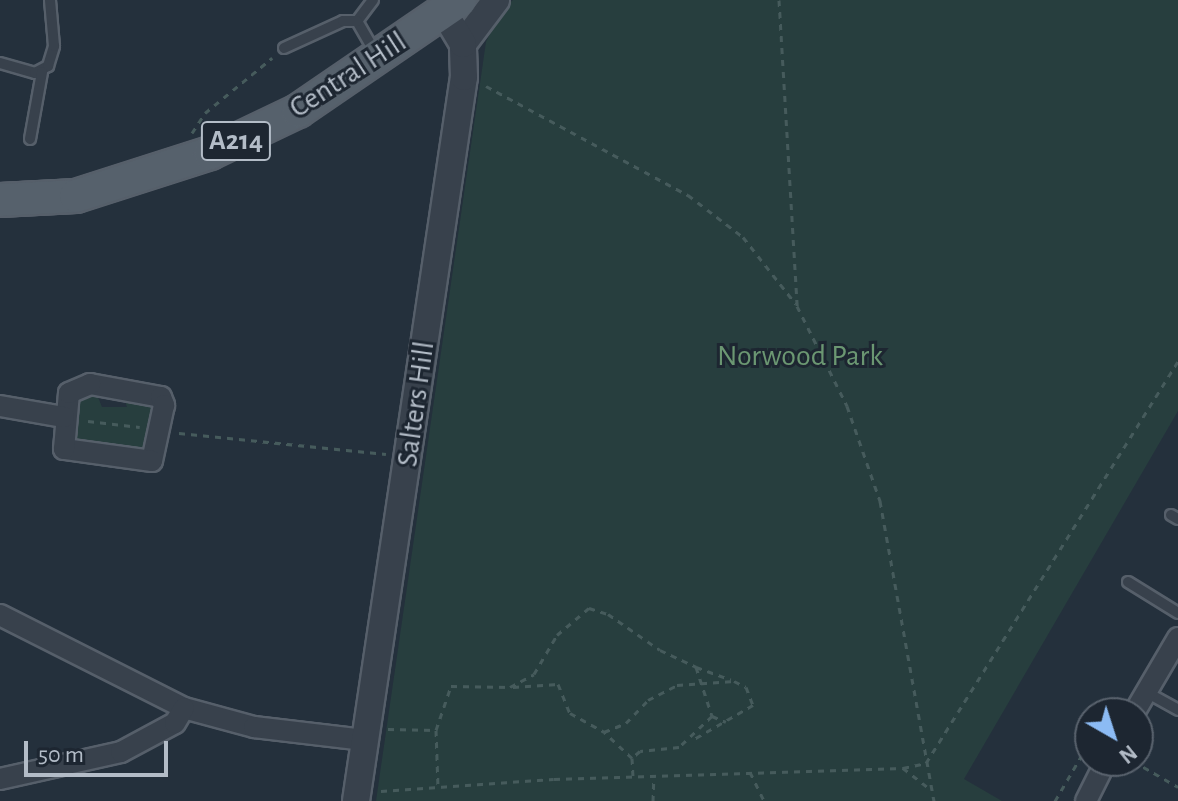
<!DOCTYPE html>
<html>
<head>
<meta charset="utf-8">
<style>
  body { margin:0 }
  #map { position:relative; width:1178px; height:801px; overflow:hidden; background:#24303c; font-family:"Alegreya Sans",sans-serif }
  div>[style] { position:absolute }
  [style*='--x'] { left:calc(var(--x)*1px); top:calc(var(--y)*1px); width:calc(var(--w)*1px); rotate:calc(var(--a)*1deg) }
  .green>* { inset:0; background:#273e3e }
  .path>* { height:3px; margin-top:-1.5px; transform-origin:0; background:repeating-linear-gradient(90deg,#465b5c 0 6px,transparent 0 12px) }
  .roads { filter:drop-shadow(2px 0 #565f6a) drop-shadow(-2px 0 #565f6a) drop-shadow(0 2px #565f6a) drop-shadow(0 -2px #565f6a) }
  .service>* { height:10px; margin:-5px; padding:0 5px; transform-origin:5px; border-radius:5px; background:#38414c }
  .minor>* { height:20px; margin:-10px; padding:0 10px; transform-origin:10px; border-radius:10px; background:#38414c }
  .tertiary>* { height:26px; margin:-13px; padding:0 13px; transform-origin:13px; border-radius:13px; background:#38414c }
  .primary>* { height:32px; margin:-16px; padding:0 16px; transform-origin:16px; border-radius:16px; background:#56616c }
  span { translate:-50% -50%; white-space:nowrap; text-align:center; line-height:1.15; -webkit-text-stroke:6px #1d2631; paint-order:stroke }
  .shield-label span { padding:2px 6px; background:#1d2631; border:2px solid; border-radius:6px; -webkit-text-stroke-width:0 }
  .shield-label { font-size:28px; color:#b3bcc7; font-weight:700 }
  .street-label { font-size:30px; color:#b3bcc7 }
  .park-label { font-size:30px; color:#6b9772 }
  .north { position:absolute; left:1074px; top:697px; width:80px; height:80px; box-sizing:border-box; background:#1d2631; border:2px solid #59626d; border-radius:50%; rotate:141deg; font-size:22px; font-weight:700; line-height:32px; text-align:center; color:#b3bcc7 }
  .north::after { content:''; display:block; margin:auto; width:28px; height:36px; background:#8cbbf4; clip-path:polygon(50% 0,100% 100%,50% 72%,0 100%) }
  .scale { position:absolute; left:24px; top:741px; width:144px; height:36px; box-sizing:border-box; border:4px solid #b3bcc7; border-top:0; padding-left:10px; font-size:24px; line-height:28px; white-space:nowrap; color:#b3bcc7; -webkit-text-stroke:6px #1d2631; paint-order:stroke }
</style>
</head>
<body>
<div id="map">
  <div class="green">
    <i style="clip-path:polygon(513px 0,1178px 0,1178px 411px,964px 779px,1002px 801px,376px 801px,486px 42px,502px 9px)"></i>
    <i style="clip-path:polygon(96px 392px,102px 407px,127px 407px,123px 395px,158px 402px,142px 449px,126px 454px,76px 444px,74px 408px,87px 394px)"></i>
  </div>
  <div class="path">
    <i style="--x:779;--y:0;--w:307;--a:86.6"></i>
    <i style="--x:797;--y:306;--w:112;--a:63.4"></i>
    <i style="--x:847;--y:406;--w:101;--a:70.8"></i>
    <i style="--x:880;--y:501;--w:305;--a:79.8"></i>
    <i style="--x:486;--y:86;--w:230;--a:28.4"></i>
    <i style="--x:688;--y:195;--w:69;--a:37.4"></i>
    <i style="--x:743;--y:237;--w:85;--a:51.7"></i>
    <i style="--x:192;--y:133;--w:24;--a:-57"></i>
    <i style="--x:205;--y:113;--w:87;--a:-39.4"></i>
    <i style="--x:88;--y:421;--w:52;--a:6.6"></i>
    <i style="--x:179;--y:433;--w:208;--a:5.8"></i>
    <i style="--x:696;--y:667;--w:37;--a:20"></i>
    <i style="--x:513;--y:687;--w:45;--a:-3.8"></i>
    <i style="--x:558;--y:684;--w:31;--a:68"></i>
    <i style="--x:570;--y:713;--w:39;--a:29"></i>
    <i style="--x:604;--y:732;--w:24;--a:-22"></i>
    <i style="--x:626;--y:723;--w:32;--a:-46"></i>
    <i style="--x:648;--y:700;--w:33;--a:-27"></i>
    <i style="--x:677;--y:685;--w:57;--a:-4"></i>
    <i style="--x:734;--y:681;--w:13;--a:27"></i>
    <i style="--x:746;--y:687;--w:19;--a:69"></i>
    <i style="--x:753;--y:705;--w:68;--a:150"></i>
    <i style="--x:712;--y:716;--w:15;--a:23"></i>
    <i style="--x:388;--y:729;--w:48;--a:1.2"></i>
    <i style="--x:436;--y:730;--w:46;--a:-71.2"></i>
    <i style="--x:451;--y:686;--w:59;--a:1"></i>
    <i style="--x:510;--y:687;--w:27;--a:-28"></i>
    <i style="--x:534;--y:674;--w:45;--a:-59.5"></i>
    <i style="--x:557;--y:635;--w:42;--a:-40.2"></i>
    <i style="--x:589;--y:608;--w:20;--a:18"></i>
    <i style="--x:608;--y:614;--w:63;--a:34.7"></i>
    <i style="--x:660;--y:650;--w:40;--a:25"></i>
    <i style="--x:696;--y:667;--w:52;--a:71.9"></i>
    <i style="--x:712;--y:716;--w:45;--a:136.8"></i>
    <i style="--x:679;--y:747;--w:39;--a:174"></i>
    <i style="--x:640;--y:751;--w:11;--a:139"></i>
    <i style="--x:632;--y:758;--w:38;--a:-137"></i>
    <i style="--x:436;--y:730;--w:57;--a:88"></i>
    <i style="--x:632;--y:758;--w:19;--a:87"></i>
    <i style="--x:1133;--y:761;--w:52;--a:30"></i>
    <i style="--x:903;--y:768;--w:24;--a:-12"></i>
    <i style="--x:926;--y:763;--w:474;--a:-57.9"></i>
    <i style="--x:750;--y:772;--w:32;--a:64"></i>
    <i style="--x:381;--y:791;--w:173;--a:-4"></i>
    <i style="--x:554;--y:779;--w:349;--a:-1.8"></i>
    <i style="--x:903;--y:768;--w:34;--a:38"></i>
    <i style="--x:653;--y:801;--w:24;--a:-88"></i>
    <i style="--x:1055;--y:801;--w:69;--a:-59.7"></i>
  </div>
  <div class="roads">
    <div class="service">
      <i style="--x:373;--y:0;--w:26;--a:127"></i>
      <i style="--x:357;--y:21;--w:36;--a:60"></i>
      <i style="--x:284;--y:48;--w:65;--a:-24.6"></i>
      <i style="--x:343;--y:21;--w:14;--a:0"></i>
      <i style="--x:0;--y:63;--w:36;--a:16"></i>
      <i style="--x:35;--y:73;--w:15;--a:-28"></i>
      <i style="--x:48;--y:66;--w:21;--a:-73"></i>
      <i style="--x:54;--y:46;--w:46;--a:-95"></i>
      <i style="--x:30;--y:139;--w:68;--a:-79.8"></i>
      <i style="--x:1171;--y:515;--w:8;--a:30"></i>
      <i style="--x:1128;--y:582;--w:59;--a:31.8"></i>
      <i style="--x:1146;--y:692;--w:37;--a:29"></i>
    </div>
    <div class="minor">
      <i style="--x:90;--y:384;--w:72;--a:10.4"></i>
      <i style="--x:161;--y:397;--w:9;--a:69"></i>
      <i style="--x:164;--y:405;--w:57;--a:102.1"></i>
      <i style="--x:152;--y:461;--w:89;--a:-172.2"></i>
      <i style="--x:64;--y:449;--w:56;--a:-84.9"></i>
      <i style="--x:69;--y:393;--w:23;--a:-23"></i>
      <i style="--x:0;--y:406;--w:65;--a:9.8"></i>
      <i style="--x:0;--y:615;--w:206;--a:26.8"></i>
      <i style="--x:184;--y:708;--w:73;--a:15.2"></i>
      <i style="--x:254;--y:727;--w:111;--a:6.7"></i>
      <i style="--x:1134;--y:713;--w:87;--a:-59.6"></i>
      <i style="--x:0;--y:779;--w:124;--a:-12.6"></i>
      <i style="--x:121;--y:752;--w:61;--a:-28.2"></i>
      <i style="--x:175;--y:723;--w:17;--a:-59"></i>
      <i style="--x:1086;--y:801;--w:45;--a:-63.4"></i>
    </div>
    <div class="tertiary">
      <i style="--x:463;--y:44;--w:55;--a:-53.1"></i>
      <i style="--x:356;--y:801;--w:732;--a:-81.52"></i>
      <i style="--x:464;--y:77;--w:33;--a:-92"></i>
      <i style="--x:463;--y:44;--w:37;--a:-121"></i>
    </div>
    <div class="primary">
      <i style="--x:0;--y:200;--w:76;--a:-3"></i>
      <i style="--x:76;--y:196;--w:141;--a:-17.8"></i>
      <i style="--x:210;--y:153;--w:98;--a:-25.5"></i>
      <i style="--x:298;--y:111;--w:196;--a:-34.4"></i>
    </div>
  </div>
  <div class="shield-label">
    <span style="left:236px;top:141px">A214</span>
  </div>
  <div class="street-label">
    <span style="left:348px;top:75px;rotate:-33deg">Central Hill</span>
    <span style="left:416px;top:404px;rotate:-82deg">Salters Hill</span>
  </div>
  <div class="park-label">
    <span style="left:800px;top:356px">Norwood Park</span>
  </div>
  <div class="north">N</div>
  <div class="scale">50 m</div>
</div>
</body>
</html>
